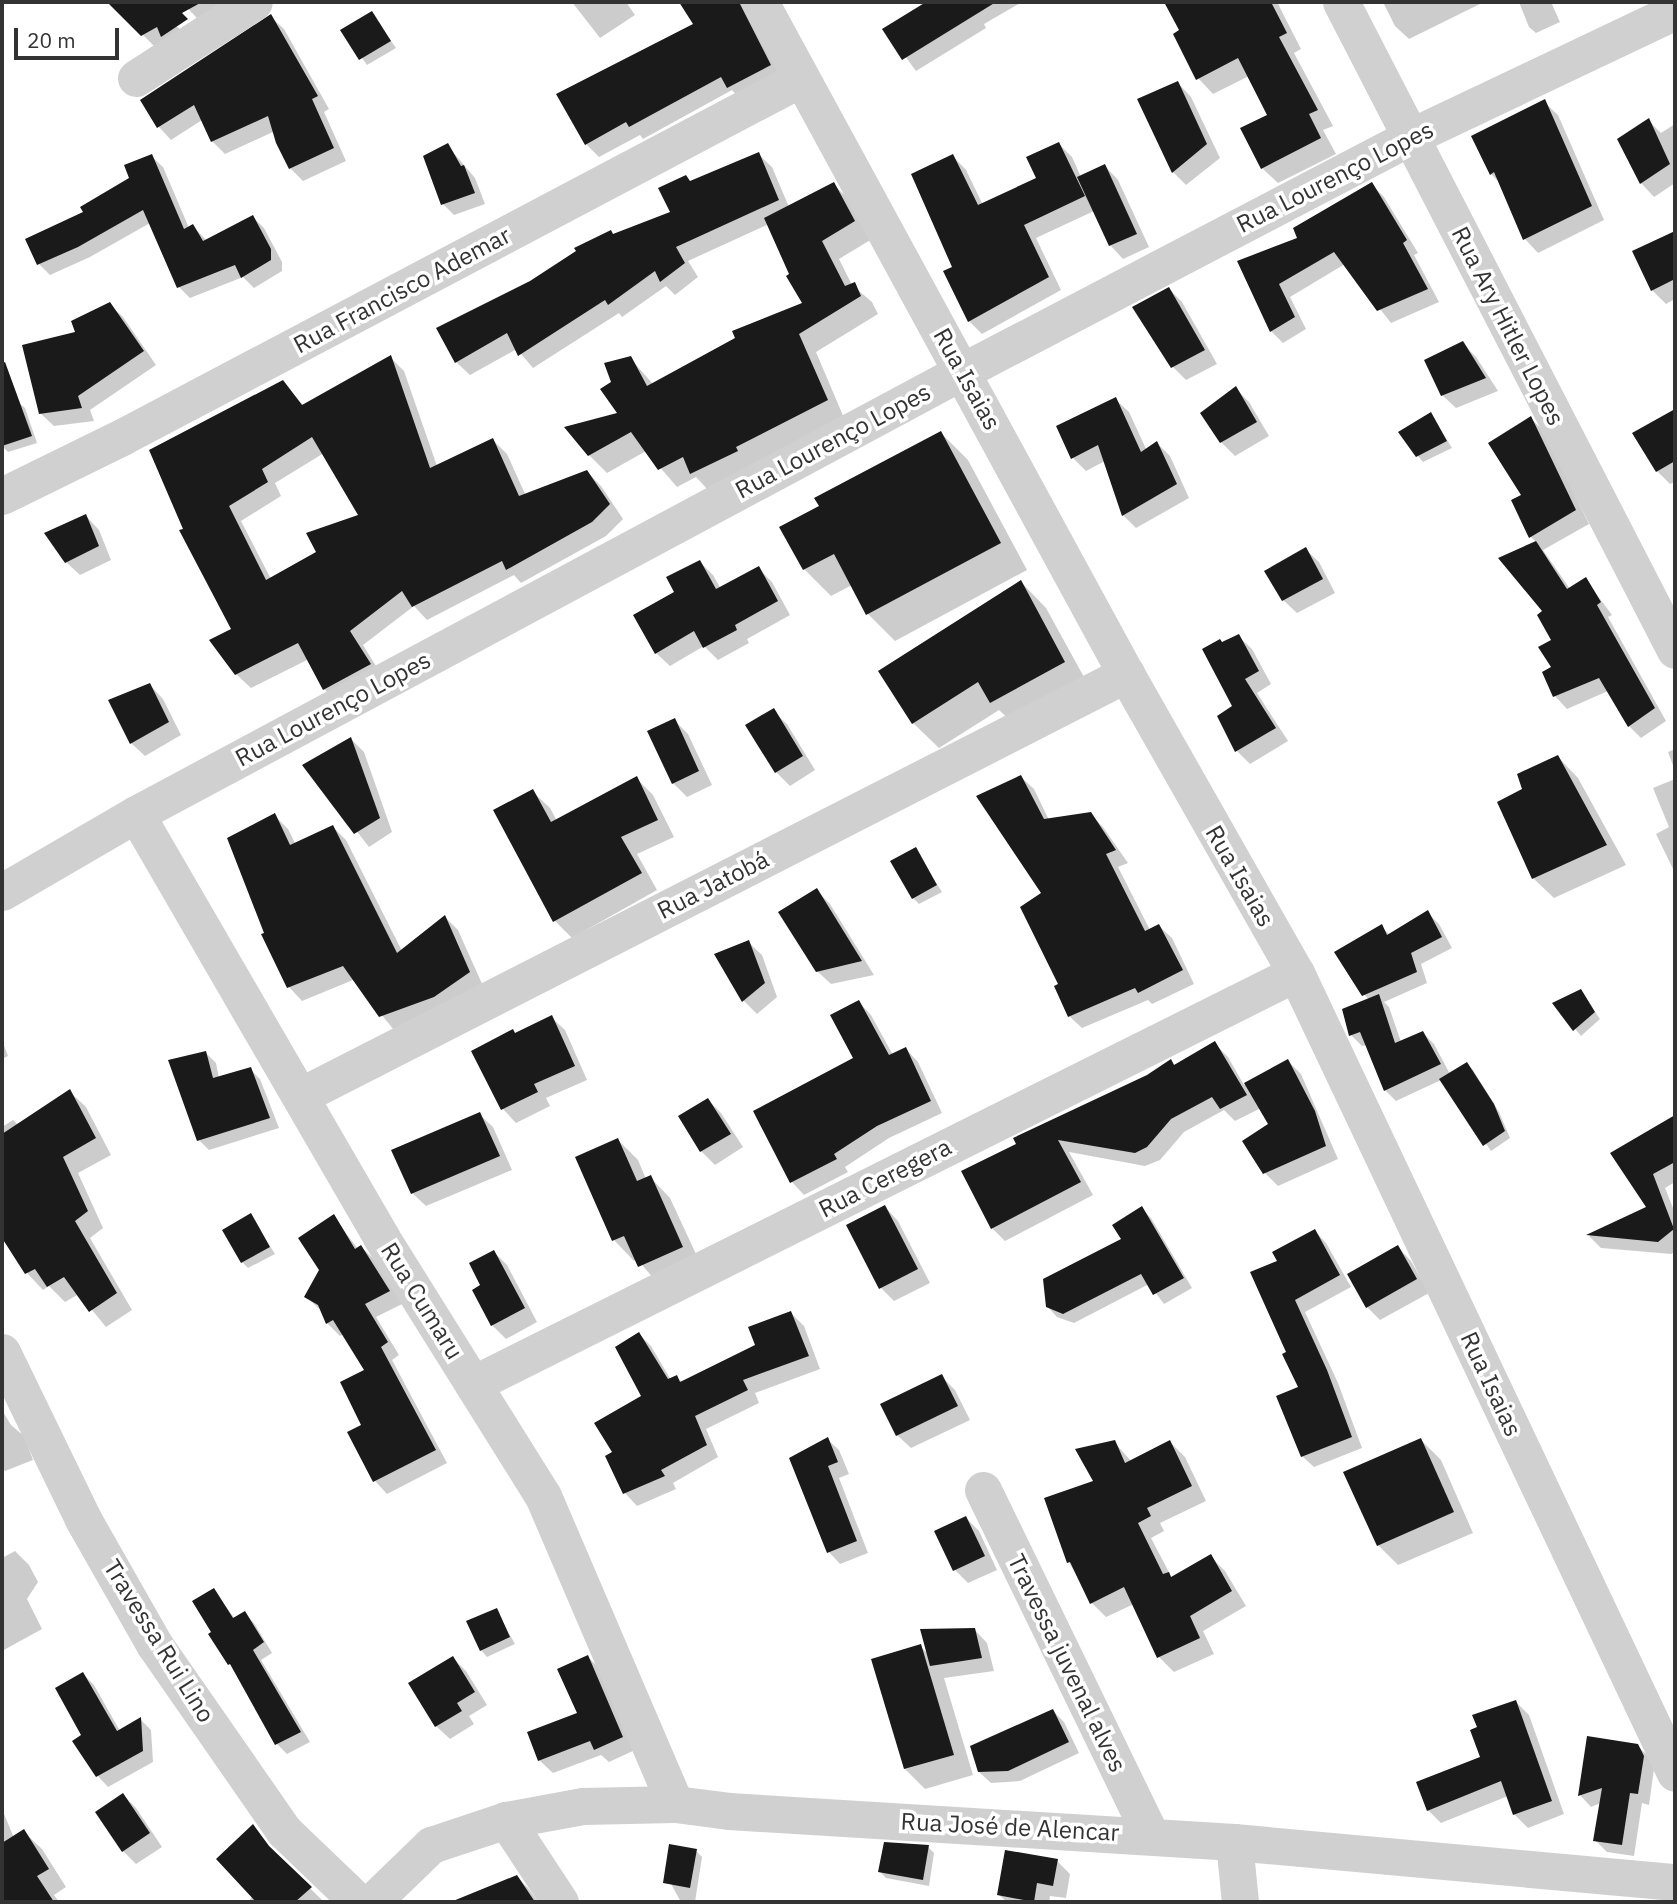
<!DOCTYPE html>
<html>
<head>
<meta charset="utf-8">
<style>
  body { margin:0 }
  #map { position:relative; width:1677px; height:1904px; overflow:hidden; background:#fff; font-family:"IBM Plex Sans",sans-serif }
  div>[style] { position:absolute }
  [style*='--x'] { left:calc(var(--x)*1px); top:calc(var(--y)*1px); width:calc(var(--w)*1px); rotate:calc(var(--a)*1deg) }
  .shadow>* { inset:0; background:#0003 }
  .building>* { inset:0; background:#1a1a1a }
  .street>* { height:37px; margin:-18.5px; padding:0 18.5px; transform-origin:18.5px; border-radius:18.5px; background:#d0d0d0 }
  span { translate:-50% -50%; white-space:nowrap; text-align:center; line-height:1.15; -webkit-text-stroke:7px #fff; paint-order:stroke }
  .street-label { font-size:24px; color:#333 }
  .frame { position:absolute; inset:0; border:4px solid #333; pointer-events:none }
  .scale { position:absolute; left:14px; top:28px; width:105px; height:32px; box-sizing:border-box; border:4px solid #333; border-top:0; padding-left:9px; font-size:21px; line-height:24px; white-space:nowrap; color:#333; -webkit-text-stroke:5px #fff; paint-order:stroke }
</style>
</head>
<body>
<div id="map">
  <div class="shadow">
    <i style="clip-path:polygon(136px 2px,144px 2px,192px 38px,156px 48px,119px 11px)"></i>
    <i style="clip-path:polygon(182px 2px,245px 2px,207px 29px)"></i>
    <i style="clip-path:polygon(572px 2px,626px 2px,635px 15px,600px 38px)"></i>
    <i style="clip-path:polygon(681px 2px,741px 2px,782px 79px,741px 100px,732px 90px,643px 139px,640px 135px,599px 157px,586px 144px,695px 25px)"></i>
    <i style="clip-path:polygon(929px 2px,1022px 2px,984px 24px,986px 28px,916px 71px,885px 29px)"></i>
    <i style="clip-path:polygon(1166px 2px,1277px 2px,1301px 49px,1294px 53px,1333px 126px,1323px 130px,1336px 154px,1278px 183px,1262px 168px,1269px 116px,1249px 76px,1213px 94px,1198px 78px,1181px 31px)"></i>
    <i style="clip-path:polygon(1383px 2px,1484px 2px,1409px 39px,1395px 26px)"></i>
    <i style="clip-path:polygon(1519px 2px,1551px 2px,1560px 22px,1536px 33px,1529px 27px)"></i>
    <i style="clip-path:polygon(372px 13px,396px 48px,367px 65px,343px 31px)"></i>
    <i style="clip-path:polygon(271px 17px,284px 29px,329px 109px,324px 112px,346px 161px,303px 181px,290px 168px,275px 131px,225px 154px,212px 141px,202px 120px,171px 140px,159px 127px,142px 100px)"></i>
    <i style="clip-path:polygon(1178px 83px,1191px 97px,1220px 158px,1186px 185px,1173px 172px)"></i>
    <i style="clip-path:polygon(1544px 102px,1558px 115px,1604px 220px,1538px 253px,1525px 239px,1500px 183px,1491px 174px)"></i>
    <i style="clip-path:polygon(1648px 120px,1661px 133px,1675px 124px,1675px 183px,1654px 197px,1641px 183px,1619px 140px)"></i>
    <i style="clip-path:polygon(1059px 144px,1072px 157px,1081px 177px,1105px 166px,1118px 180px,1149px 247px,1123px 259px,1110px 245px,1094px 211px,1036px 238px,1061px 290px,982px 334px,969px 321px,954px 268px,953px 156px,966px 170px,983px 205px,1038px 179px)"></i>
    <i style="clip-path:polygon(447px 145px,475px 178px,485px 204px,454px 215px,443px 204px)"></i>
    <i style="clip-path:polygon(758px 154px,772px 167px,789px 207px,834px 185px,852px 202px,872px 239px,839px 259px,852px 285px,872px 302px,878px 314px,816px 352px,844px 418px,709px 491px,696px 477px,677px 487px,646px 451px,607px 473px,589px 455px,620px 415px,613px 382px,630px 358px,653px 384px,804px 304px,769px 224px,688px 261px,698px 277px,675px 295px,666px 286px,622px 317px,619px 313px,533px 368px,517px 349px,470px 375px,456px 362px,531px 282px,614px 236px,672px 213px,691px 182px)"></i>
    <i style="clip-path:polygon(151px 156px,163px 167px,189px 228px,193px 226px,207px 241px,253px 217px,264px 228px,282px 262px,282px 271px,254px 288px,243px 277px,190px 298px,179px 287px,150px 223px,90px 257px,50px 275px,39px 264px,85px 213px,131px 179px)"></i>
    <i style="clip-path:polygon(1371px 184px,1384px 197px,1418px 253px,1414px 255px,1439px 302px,1391px 323px,1345px 264px,1290px 297px,1306px 329px,1283px 343px,1271px 331px,1240px 262px,1299px 239px)"></i>
    <i style="clip-path:polygon(1670px 235px,1675px 240px,1675px 299px,1666px 304px,1652px 290px,1634px 251px)"></i>
    <i style="clip-path:polygon(1169px 289px,1182px 302px,1217px 364px,1186px 380px,1173px 367px)"></i>
    <i style="clip-path:polygon(109px 304px,123px 317px,156px 365px,90px 410px,94px 421px,54px 426px,40px 413px,77px 334px)"></i>
    <i style="clip-path:polygon(1462px 343px,1476px 357px,1498px 391px,1456px 408px,1442px 395px)"></i>
    <i style="clip-path:polygon(evenodd,391px 358px,404px 371px,437px 466px,493px 440px,507px 454px,526px 496px,587px 472px,601px 486px,623px 519px,606px 536px,521px 583px,514px 575px,427px 620px,414px 606px,363px 645px,384px 679px,338px 703px,324px 689px,309px 659px,251px 688px,236px 674px,234px 630px,185px 530px,283px 382px,304px 406px,391px 358px,324px 453px,361px 516px,318px 552px,271px 579px,241px 521px,281px 496px,275px 483px,324px 453px)"></i>
    <i style="clip-path:polygon(1236px 389px,1249px 402px,1269px 436px,1235px 456px,1221px 442px)"></i>
    <i style="clip-path:polygon(1115px 399px,1129px 412px,1147px 451px,1157px 443px,1170px 456px,1189px 498px,1136px 528px,1123px 515px,1105px 461px,1086px 471px,1073px 458px)"></i>
    <i style="clip-path:polygon(18px 402px,25px 408px,37px 443px,8px 452px,2px 446px,2px 407px)"></i>
    <i style="clip-path:polygon(1675px 411px,1675px 482px,1670px 484px,1657px 471px,1635px 434px)"></i>
    <i style="clip-path:polygon(1431px 414px,1452px 448px,1423px 462px,1417px 455px)"></i>
    <i style="clip-path:polygon(1530px 418px,1544px 431px,1589px 524px,1543px 550px,1570px 589px,1586px 580px,1612px 615px,1608px 617px,1666px 721px,1641px 738px,1629px 726px,1608px 691px,1567px 709px,1555px 696px,1544px 673px,1554px 668px,1554px 640px,1544px 611px,1537px 543px,1531px 537px,1523px 496px)"></i>
    <i style="clip-path:polygon(941px 433px,968px 460px,1027px 570px,895px 641px,868px 614px,852px 585px,831px 596px,804px 569px,821px 507px)"></i>
    <i style="clip-path:polygon(86px 516px,99px 530px,111px 560px,80px 575px,66px 562px)"></i>
    <i style="clip-path:polygon(1305px 549px,1319px 562px,1335px 593px,1297px 613px,1283px 600px)"></i>
    <i style="clip-path:polygon(700px 562px,713px 575px,721px 589px,758px 568px,772px 582px,790px 615px,747px 639px,749px 643px,718px 660px,704px 646px,670px 666px,656px 653px,676px 592px)"></i>
    <i style="clip-path:polygon(1021px 582px,1046px 608px,1090px 688px,1017px 727px,999px 710px,939px 748px,913px 723px)"></i>
    <i style="clip-path:polygon(1238px 636px,1252px 649px,1271px 684px,1257px 693px,1288px 741px,1250px 764px,1237px 751px,1234px 707px,1222px 644px)"></i>
    <i style="clip-path:polygon(150px 685px,163px 699px,181px 735px,145px 756px,131px 743px)"></i>
    <i style="clip-path:polygon(773px 711px,787px 724px,815px 770px,790px 786px,776px 772px,748px 726px)"></i>
    <i style="clip-path:polygon(674px 720px,688px 734px,712px 785px,687px 797px,673px 783px)"></i>
    <i style="clip-path:polygon(351px 739px,364px 752px,392px 832px,369px 847px,305px 765px)"></i>
    <i style="clip-path:polygon(1675px 749px,1675px 771px,1668px 752px)"></i>
    <i style="clip-path:polygon(1558px 757px,1578px 778px,1626px 865px,1554px 898px,1533px 878px,1524px 790px)"></i>
    <i style="clip-path:polygon(1021px 777px,1034px 789px,1049px 820px,1090px 814px,1103px 827px,1128px 863px,1118px 867px,1150px 930px,1159px 926px,1172px 938px,1194px 984px,1152px 1004px,1148px 1000px,1082px 1028px,1069px 1016px,1060px 985px)"></i>
    <i style="clip-path:polygon(636px 778px,653px 795px,674px 837px,637px 854px,657px 890px,572px 938px,555px 921px,533px 792px,550px 808px,557px 821px)"></i>
    <i style="clip-path:polygon(1675px 779px,1675px 873px,1656px 834px,1669px 827px,1653px 788px)"></i>
    <i style="clip-path:polygon(275px 816px,288px 829px,296px 845px,333px 827px,346px 840px,402px 951px,445px 917px,458px 930px,483px 986px,394px 1030px,353px 980px,302px 1001px,289px 987px,263px 935px,266px 934px)"></i>
    <i style="clip-path:polygon(915px 849px,942px 892px,919px 904px,913px 898px)"></i>
    <i style="clip-path:polygon(816px 890px,830px 904px,874px 975px,831px 984px,817px 971px)"></i>
    <i style="clip-path:polygon(1428px 913px,1439px 924px,1452px 948px,1421px 964px,1427px 983px,1384px 1002px,1389px 1007px,1401px 1042px,1423px 1033px,1434px 1044px,1450px 1074px,1467px 1064px,1473px 1070px,1499px 1112px,1510px 1138px,1491px 1151px,1441px 1080px,1396px 1101px,1385px 1090px,1367px 1045px,1362px 1046px,1351px 1035px,1344px 1010px,1369px 1000px,1364px 994px,1381px 926px,1390px 935px)"></i>
    <i style="clip-path:polygon(748px 942px,762px 955px,777px 997px,757px 1014px,744px 1001px,716px 955px)"></i>
    <i style="clip-path:polygon(1581px 991px,1600px 1019px,1581px 1036px,1555px 1004px)"></i>
    <i style="clip-path:polygon(859px 1002px,871px 1015px,893px 1055px,906px 1049px,918px 1062px,942px 1113px,889px 1138px,845px 1167px,848px 1172px,804px 1195px,792px 1182px,755px 1112px,855px 1058px)"></i>
    <i style="clip-path:polygon(551px 1017px,565px 1030px,587px 1080px,546px 1098px,550px 1106px,516px 1123px,503px 1109px,474px 1052px)"></i>
    <i style="clip-path:polygon(2px 1040px,8px 1056px,2px 1059px)"></i>
    <i style="clip-path:polygon(1215px 1044px,1228px 1057px,1244px 1085px,1288px 1061px,1301px 1074px,1338px 1159px,1278px 1186px,1265px 1173px,1271px 1124px,1261px 1108px,1235px 1121px,1224px 1110px,1184px 1132px,1160px 1160px,1145px 1166px,1069px 1152px,1093px 1195px,1005px 1241px,992px 1228px,964px 1172px,1148px 1077px,1171px 1061px,1176px 1066px)"></i>
    <i style="clip-path:polygon(206px 1053px,216px 1063px,219px 1078px,250px 1069px,260px 1079px,279px 1128px,209px 1150px,199px 1140px)"></i>
    <i style="clip-path:polygon(69px 1091px,86px 1107px,111px 1155px,78px 1173px,103px 1228px,90px 1238px,132px 1310px,106px 1327px,79px 1294px,65px 1302px,49px 1286px,43px 1290px,27px 1273px,2px 1233px,2px 1127px,13px 1120px,18px 1125px)"></i>
    <i style="clip-path:polygon(708px 1100px,721px 1113px,743px 1147px,715px 1165px,701px 1151px,680px 1116px)"></i>
    <i style="clip-path:polygon(479px 1114px,493px 1127px,512px 1170px,426px 1206px,412px 1193px)"></i>
    <i style="clip-path:polygon(1670px 1120px,1675px 1126px,1675px 1182px,1665px 1188px,1675px 1213px,1675px 1252px,1671px 1254px,1601px 1248px,1589px 1236px,1649px 1207px,1613px 1153px)"></i>
    <i style="clip-path:polygon(618px 1140px,638px 1160px,646px 1179px,650px 1177px,670px 1198px,702px 1267px,660px 1286px,637px 1259px,634px 1261px,614px 1240px,577px 1158px)"></i>
    <i style="clip-path:polygon(885px 1207px,898px 1221px,930px 1283px,894px 1301px,881px 1288px,848px 1225px)"></i>
    <i style="clip-path:polygon(1141px 1208px,1151px 1218px,1192px 1288px,1164px 1304px,1149px 1284px,1074px 1323px,1057px 1317px,1047px 1306px,1123px 1239px)"></i>
    <i style="clip-path:polygon(251px 1216px,275px 1254px,248px 1268px,242px 1262px)"></i>
    <i style="clip-path:polygon(334px 1217px,358px 1249px,361px 1247px,374px 1259px,402px 1304px,376px 1317px,399px 1355px,392px 1360px,447px 1463px,387px 1494px,375px 1481px,350px 1433px,363px 1426px,367px 1371px,344px 1334px,340px 1336px,327px 1323px,323px 1312px,306px 1297px,321px 1270px)"></i>
    <i style="clip-path:polygon(1315px 1231px,1326px 1243px,1351px 1287px,1305px 1312px,1338px 1383px,1362px 1448px,1314px 1467px,1302px 1456px,1300px 1388px,1288px 1353px,1279px 1261px)"></i>
    <i style="clip-path:polygon(1398px 1247px,1411px 1261px,1429px 1293px,1380px 1320px,1367px 1307px)"></i>
    <i style="clip-path:polygon(494px 1252px,507px 1265px,537px 1322px,506px 1339px,492px 1325px,482px 1286px)"></i>
    <i style="clip-path:polygon(791px 1313px,804px 1326px,820px 1369px,755px 1393px,759px 1403px,706px 1429px,718px 1457px,673px 1483px,676px 1489px,637px 1506px,625px 1493px,615px 1452px,644px 1397px,639px 1334px,651px 1346px,671px 1380px,677px 1377px,682px 1382px,757px 1346px)"></i>
    <i style="clip-path:polygon(942px 1377px,955px 1390px,970px 1420px,911px 1448px,897px 1435px)"></i>
    <i style="clip-path:polygon(2px 1410px,11px 1425px,24px 1436px,33px 1460px,5px 1471px,2px 1468px)"></i>
    <i style="clip-path:polygon(827px 1439px,839px 1450px,849px 1474px,839px 1478px,868px 1553px,840px 1564px,829px 1552px)"></i>
    <i style="clip-path:polygon(1421px 1440px,1441px 1460px,1473px 1533px,1398px 1565px,1378px 1545px)"></i>
    <i style="clip-path:polygon(1114px 1442px,1131px 1461px,1170px 1442px,1185px 1457px,1206px 1501px,1160px 1523px,1164px 1531px,1151px 1538px,1172px 1578px,1210px 1556px,1225px 1571px,1246px 1606px,1203px 1631px,1214px 1654px,1174px 1672px,1159px 1657px,1134px 1604px,1106px 1617px,1091px 1602px,1069px 1562px,1095px 1482px)"></i>
    <i style="clip-path:polygon(966px 1518px,979px 1531px,997px 1570px,968px 1583px,955px 1570px)"></i>
    <i style="clip-path:polygon(15px 1551px,29px 1565px,38px 1582px,27px 1599px,42px 1629px,2px 1651px,2px 1558px)"></i>
    <i style="clip-path:polygon(214px 1590px,235px 1619px,244px 1613px,254px 1623px,272px 1653px,261px 1660px,310px 1742px,287px 1754px,277px 1744px,213px 1632px)"></i>
    <i style="clip-path:polygon(496px 1610px,515px 1644px,487px 1657px,481px 1650px)"></i>
    <i style="clip-path:polygon(974px 1629px,987px 1643px,994px 1671px,944px 1678px,973px 1775px,925px 1789px,905px 1769px,920px 1646px,929px 1655px)"></i>
    <i style="clip-path:polygon(588px 1657px,601px 1670px,635px 1750px,609px 1762px,601px 1755px,553px 1773px,539px 1760px,579px 1714px)"></i>
    <i style="clip-path:polygon(453px 1658px,466px 1671px,487px 1705px,469px 1716px,474px 1724px,450px 1739px,436px 1726px)"></i>
    <i style="clip-path:polygon(83px 1674px,94px 1685px,120px 1731px,141px 1720px,151px 1730px,153px 1762px,108px 1787px,97px 1775px,84px 1736px)"></i>
    <i style="clip-path:polygon(1516px 1702px,1529px 1715px,1564px 1814px,1528px 1828px,1514px 1814px,1508px 1796px,1441px 1823px,1428px 1810px,1482px 1758px)"></i>
    <i style="clip-path:polygon(1053px 1711px,1064px 1722px,1079px 1753px,1020px 1781px,991px 1783px,979px 1772px)"></i>
    <i style="clip-path:polygon(1588px 1738px,1637px 1745px,1649px 1757px,1654px 1769px,1649px 1805px,1642px 1803px,1634px 1856px,1607px 1852px,1595px 1840px,1601px 1803px,1591px 1807px,1580px 1795px)"></i>
    <i style="clip-path:polygon(123px 1795px,136px 1808px,162px 1847px,136px 1864px,123px 1851px)"></i>
    <i style="clip-path:polygon(2px 1809px,14px 1838px,24px 1832px,42px 1849px,66px 1887px,54px 1895px,59px 1902px,2px 1902px)"></i>
    <i style="clip-path:polygon(253px 1826px,280px 1859px,322px 1900px,320px 1902px,248px 1902px,253px 1896px)"></i>
    <i style="clip-path:polygon(928px 1847px,934px 1853px,929px 1886px,886px 1878px,880px 1872px)"></i>
    <i style="clip-path:polygon(696px 1851px,702px 1857px,695px 1902px,681px 1902px,666px 1875px)"></i>
    <i style="clip-path:polygon(1057px 1861px,1070px 1874px,1066px 1898px,1050px 1896px,1049px 1902px,1007px 1902px,999px 1895px)"></i>
    <i style="clip-path:polygon(517px 1877px,528px 1888px,538px 1902px,498px 1902px,489px 1888px)"></i>
  </div>
  <div class="building">
    <i style="clip-path:polygon(107px 2px,202px 2px,182px 13px,188px 19px,161px 37px,157px 27px,141px 36px)"></i>
    <i style="clip-path:polygon(679px 2px,739px 2px,771px 65px,727px 88px,721px 77px,629px 127px,626px 122px,585px 145px,556px 94px,693px 24px)"></i>
    <i style="clip-path:polygon(926px 2px,996px 2px,902px 60px,882px 29px)"></i>
    <i style="clip-path:polygon(1164px 2px,1271px 2px,1287px 33px,1279px 37px,1318px 110px,1309px 114px,1321px 138px,1261px 169px,1240px 128px,1267px 115px,1238px 58px,1196px 80px,1173px 34px,1179px 30px)"></i>
    <i style="clip-path:polygon(372px 11px,391px 41px,359px 60px,340px 30px)"></i>
    <i style="clip-path:polygon(271px 14px,318px 96px,312px 99px,334px 148px,289px 169px,276px 143px,268px 116px,211px 142px,194px 105px,157px 128px,140px 100px)"></i>
    <i style="clip-path:polygon(1178px 81px,1207px 144px,1172px 173px,1137px 99px)"></i>
    <i style="clip-path:polygon(1545px 99px,1592px 206px,1523px 240px,1494px 172px,1490px 175px,1471px 136px)"></i>
    <i style="clip-path:polygon(1649px 118px,1670px 164px,1640px 184px,1617px 139px)"></i>
    <i style="clip-path:polygon(1059px 142px,1085px 196px,1024px 225px,1049px 277px,968px 322px,943px 271px,952px 267px,911px 174px,953px 154px,978px 205px,1036px 178px,1026px 157px)"></i>
    <i style="clip-path:polygon(448px 143px,461px 166px,464px 165px,475px 193px,441px 205px,423px 156px)"></i>
    <i style="clip-path:polygon(759px 152px,779px 200px,676px 247px,685px 263px,660px 282px,655px 271px,608px 305px,605px 300px,518px 356px,507px 333px,455px 363px,436px 328px,530px 281px,576px 251px,574px 248px,611px 230px,613px 234px,670px 212px,658px 188px,686px 175px,690px 181px)"></i>
    <i style="clip-path:polygon(152px 154px,184px 229px,193px 224px,203px 241px,253px 215px,271px 249px,271px 260px,241px 278px,235px 265px,177px 288px,143px 210px,78px 247px,37px 265px,25px 239px,83px 212px,80px 207px,129px 178px,124px 165px)"></i>
    <i style="clip-path:polygon(1105px 164px,1137px 234px,1109px 246px,1077px 177px)"></i>
    <i style="clip-path:polygon(834px 182px,855px 221px,822px 241px,845px 286px,855px 282px,861px 296px,799px 334px,828px 400px,736px 447px,738px 451px,690px 474px,683px 457px,658px 470px,631px 432px,588px 456px,564px 427px,617px 413px,600px 389px,611px 382px,604px 363px,631px 356px,647px 386px,735px 338px,732px 331px,802px 303px,786px 276px,789px 274px,764px 218px)"></i>
    <i style="clip-path:polygon(1372px 182px,1407px 240px,1403px 243px,1428px 289px,1377px 311px,1334px 252px,1279px 284px,1295px 317px,1270px 332px,1237px 261px,1297px 238px,1293px 228px)"></i>
    <i style="clip-path:polygon(1675px 231px,1675px 279px,1651px 291px,1632px 251px)"></i>
    <i style="clip-path:polygon(1169px 287px,1205px 350px,1171px 368px,1132px 307px)"></i>
    <i style="clip-path:polygon(110px 302px,144px 351px,78px 396px,82px 408px,39px 414px,22px 345px,75px 332px,71px 321px)"></i>
    <i style="clip-path:polygon(1463px 341px,1486px 378px,1441px 396px,1424px 360px)"></i>
    <i style="clip-path:polygon(evenodd,391px 355px,430px 468px,493px 438px,519px 496px,587px 470px,610px 504px,592px 522px,506px 570px,502px 561px,412px 607px,402px 591px,350px 631px,371px 664px,323px 690px,298px 643px,235px 675px,209px 640px,231px 629px,179px 530px,183px 529px,149px 450px,283px 380px,302px 405px,391px 355px,312px 437px,358px 515px,306px 533px,316px 552px,266px 580px,229px 506px,268px 482px,262px 469px,312px 437px)"></i>
    <i style="clip-path:polygon(5px 362px,32px 436px,2px 446px,2px 363px)"></i>
    <i style="clip-path:polygon(1236px 386px,1257px 422px,1220px 443px,1200px 413px)"></i>
    <i style="clip-path:polygon(1116px 397px,1141px 452px,1157px 441px,1177px 484px,1122px 516px,1098px 445px,1071px 459px,1056px 426px)"></i>
    <i style="clip-path:polygon(1675px 409px,1675px 461px,1656px 472px,1632px 433px)"></i>
    <i style="clip-path:polygon(1431px 412px,1447px 441px,1416px 457px,1398px 432px)"></i>
    <i style="clip-path:polygon(1531px 416px,1576px 510px,1529px 538px,1511px 500px,1521px 495px,1488px 443px)"></i>
    <i style="clip-path:polygon(941px 431px,1001px 543px,866px 615px,834px 554px,803px 570px,779px 527px,819px 506px,814px 498px)"></i>
    <i style="clip-path:polygon(86px 514px,99px 546px,65px 563px,44px 533px)"></i>
    <i style="clip-path:polygon(1536px 541px,1567px 589px,1586px 577px,1601px 602px,1597px 605px,1655px 708px,1628px 727px,1599px 678px,1553px 697px,1542px 672px,1551px 667px,1538px 647px,1551px 640px,1537px 615px,1542px 611px,1498px 558px)"></i>
    <i style="clip-path:polygon(1306px 547px,1323px 579px,1282px 601px,1264px 571px)"></i>
    <i style="clip-path:polygon(700px 560px,716px 589px,759px 566px,778px 601px,735px 625px,737px 630px,703px 648px,694px 631px,655px 654px,633px 615px,674px 592px,666px 577px)"></i>
    <i style="clip-path:polygon(1021px 580px,1065px 662px,990px 703px,978px 682px,912px 724px,878px 671px)"></i>
    <i style="clip-path:polygon(1239px 634px,1259px 671px,1245px 679px,1276px 728px,1235px 752px,1217px 716px,1232px 706px,1202px 649px,1220px 639px,1222px 642px)"></i>
    <i style="clip-path:polygon(150px 683px,169px 722px,130px 744px,108px 700px)"></i>
    <i style="clip-path:polygon(774px 708px,803px 756px,775px 773px,745px 725px)"></i>
    <i style="clip-path:polygon(675px 718px,699px 771px,672px 784px,647px 731px)"></i>
    <i style="clip-path:polygon(351px 737px,380px 818px,354px 834px,302px 765px)"></i>
    <i style="clip-path:polygon(1558px 755px,1607px 845px,1532px 879px,1497px 802px,1522px 789px,1517px 774px)"></i>
    <i style="clip-path:polygon(1021px 775px,1044px 819px,1091px 812px,1116px 850px,1106px 854px,1145px 931px,1159px 924px,1183px 970px,1138px 993px,1135px 988px,1068px 1017px,1054px 986px,1058px 984px,1020px 907px,1041px 893px,976px 796px)"></i>
    <i style="clip-path:polygon(637px 776px,658px 820px,621px 837px,642px 873px,553px 922px,493px 810px,533px 789px,551px 822px)"></i>
    <i style="clip-path:polygon(275px 813px,290px 845px,333px 825px,397px 953px,445px 915px,470px 972px,434px 997px,379px 1017px,343px 966px,287px 988px,261px 934px,264px 933px,227px 838px)"></i>
    <i style="clip-path:polygon(916px 847px,937px 885px,912px 899px,890px 861px)"></i>
    <i style="clip-path:polygon(817px 888px,862px 961px,816px 972px,778px 912px)"></i>
    <i style="clip-path:polygon(1428px 910px,1442px 937px,1411px 953px,1417px 972px,1362px 996px,1334px 952px,1382px 924px,1387px 935px)"></i>
    <i style="clip-path:polygon(749px 940px,765px 983px,742px 1002px,714px 954px)"></i>
    <i style="clip-path:polygon(1581px 989px,1595px 1012px,1573px 1031px,1552px 1003px)"></i>
    <i style="clip-path:polygon(1379px 994px,1395px 1043px,1423px 1031px,1441px 1064px,1384px 1091px,1360px 1032px,1349px 1036px,1342px 1009px)"></i>
    <i style="clip-path:polygon(859px 1000px,889px 1055px,906px 1047px,931px 1101px,877px 1126px,834px 1154px,837px 1159px,790px 1183px,753px 1111px,853px 1058px,830px 1015px)"></i>
    <i style="clip-path:polygon(552px 1015px,575px 1066px,534px 1084px,538px 1092px,501px 1110px,471px 1051px,513px 1029px,515px 1033px)"></i>
    <i style="clip-path:polygon(1215px 1041px,1247px 1095px,1220px 1109px,1212px 1097px,1171px 1119px,1147px 1147px,1135px 1153px,1058px 1140px,1081px 1182px,991px 1229px,961px 1171px,1016px 1144px,1013px 1138px,1147px 1075px,1171px 1059px,1174px 1065px)"></i>
    <i style="clip-path:polygon(206px 1051px,213px 1078px,251px 1067px,270px 1118px,197px 1141px,168px 1060px)"></i>
    <i style="clip-path:polygon(1288px 1059px,1315px 1111px,1326px 1146px,1263px 1174px,1242px 1141px,1268px 1124px,1244px 1083px)"></i>
    <i style="clip-path:polygon(1467px 1062px,1494px 1104px,1505px 1131px,1483px 1146px,1439px 1079px)"></i>
    <i style="clip-path:polygon(70px 1089px,96px 1138px,63px 1157px,88px 1211px,75px 1221px,117px 1293px,89px 1312px,64px 1277px,47px 1287px,35px 1269px,25px 1274px,2px 1238px,2px 1134px)"></i>
    <i style="clip-path:polygon(708px 1098px,731px 1134px,700px 1152px,678px 1116px)"></i>
    <i style="clip-path:polygon(480px 1112px,500px 1156px,411px 1194px,391px 1150px)"></i>
    <i style="clip-path:polygon(1675px 1115px,1675px 1162px,1653px 1174px,1674px 1229px,1658px 1242px,1586px 1235px,1646px 1207px,1610px 1153px)"></i>
    <i style="clip-path:polygon(618px 1138px,637px 1181px,651px 1175px,683px 1247px,638px 1267px,624px 1236px,612px 1241px,575px 1157px)"></i>
    <i style="clip-path:polygon(885px 1205px,918px 1269px,879px 1289px,846px 1225px)"></i>
    <i style="clip-path:polygon(1142px 1206px,1184px 1278px,1153px 1295px,1141px 1274px,1063px 1314px,1046px 1307px,1043px 1279px,1121px 1239px,1112px 1225px)"></i>
    <i style="clip-path:polygon(251px 1213px,270px 1247px,241px 1263px,222px 1230px)"></i>
    <i style="clip-path:polygon(334px 1214px,355px 1249px,361px 1245px,390px 1291px,365px 1304px,388px 1342px,381px 1347px,436px 1450px,373px 1482px,347px 1432px,361px 1425px,340px 1382px,364px 1370px,333px 1320px,326px 1324px,318px 1305px,304px 1297px,319px 1270px,298px 1238px)"></i>
    <i style="clip-path:polygon(1315px 1229px,1340px 1275px,1295px 1300px,1327px 1370px,1352px 1437px,1301px 1457px,1276px 1396px,1298px 1387px,1282px 1354px,1286px 1352px,1250px 1272px,1277px 1261px,1272px 1252px)"></i>
    <i style="clip-path:polygon(1398px 1245px,1417px 1279px,1366px 1308px,1347px 1274px)"></i>
    <i style="clip-path:polygon(494px 1250px,525px 1308px,491px 1326px,472px 1290px,480px 1285px,469px 1263px)"></i>
    <i style="clip-path:polygon(791px 1311px,809px 1356px,743px 1380px,748px 1390px,695px 1416px,707px 1445px,661px 1470px,665px 1476px,623px 1494px,605px 1456px,612px 1452px,594px 1423px,641px 1396px,615px 1347px,639px 1332px,668px 1379px,677px 1375px,680px 1382px,755px 1345px,748px 1327px)"></i>
    <i style="clip-path:polygon(942px 1374px,958px 1406px,896px 1436px,880px 1404px)"></i>
    <i style="clip-path:polygon(828px 1437px,838px 1462px,828px 1466px,857px 1541px,827px 1553px,789px 1458px)"></i>
    <i style="clip-path:polygon(1421px 1438px,1454px 1512px,1377px 1546px,1343px 1472px)"></i>
    <i style="clip-path:polygon(1115px 1440px,1125px 1463px,1170px 1440px,1192px 1486px,1147px 1508px,1151px 1516px,1138px 1523px,1163px 1574px,1169px 1572px,1171px 1577px,1211px 1554px,1232px 1591px,1190px 1616px,1200px 1638px,1157px 1658px,1124px 1587px,1090px 1604px,1070px 1562px,1067px 1563px,1044px 1498px,1093px 1481px,1075px 1449px)"></i>
    <i style="clip-path:polygon(966px 1516px,985px 1556px,953px 1571px,934px 1531px)"></i>
    <i style="clip-path:polygon(214px 1588px,233px 1618px,245px 1611px,264px 1642px,253px 1650px,301px 1732px,275px 1745px,230px 1664px,228px 1665px,208px 1634px,211px 1632px,192px 1601px)"></i>
    <i style="clip-path:polygon(497px 1608px,510px 1637px,480px 1651px,466px 1621px)"></i>
    <i style="clip-path:polygon(975px 1628px,982px 1658px,930px 1666px,920px 1629px)"></i>
    <i style="clip-path:polygon(921px 1644px,954px 1755px,904px 1769px,871px 1659px)"></i>
    <i style="clip-path:polygon(588px 1655px,623px 1737px,594px 1750px,590px 1741px,538px 1761px,527px 1732px,577px 1713px,557px 1669px)"></i>
    <i style="clip-path:polygon(453px 1656px,475px 1692px,457px 1703px,462px 1711px,435px 1727px,408px 1683px)"></i>
    <i style="clip-path:polygon(83px 1672px,117px 1731px,141px 1717px,143px 1751px,96px 1777px,72px 1741px,81px 1735px,55px 1688px)"></i>
    <i style="clip-path:polygon(1516px 1700px,1552px 1801px,1513px 1815px,1501px 1781px,1427px 1811px,1416px 1782px,1480px 1757px,1470px 1730px,1477px 1727px,1472px 1715px)"></i>
    <i style="clip-path:polygon(1053px 1709px,1069px 1742px,1008px 1771px,978px 1772px,970px 1746px)"></i>
    <i style="clip-path:polygon(1587px 1736px,1638px 1744px,1644px 1756px,1638px 1794px,1630px 1793px,1622px 1845px,1593px 1841px,1602px 1788px,1578px 1796px)"></i>
    <i style="clip-path:polygon(123px 1793px,150px 1833px,122px 1852px,95px 1812px)"></i>
    <i style="clip-path:polygon(253px 1824px,269px 1846px,312px 1887px,295px 1902px,256px 1902px,216px 1859px)"></i>
    <i style="clip-path:polygon(24px 1829px,49px 1869px,37px 1876px,54px 1902px,2px 1902px,2px 1843px)"></i>
    <i style="clip-path:polygon(884px 1842px,929px 1845px,923px 1880px,878px 1872px)"></i>
    <i style="clip-path:polygon(669px 1844px,697px 1849px,690px 1888px,663px 1883px)"></i>
    <i style="clip-path:polygon(1005px 1850px,1058px 1859px,1053px 1886px,1037px 1883px,1034px 1902px,997px 1895px)"></i>
    <i style="clip-path:polygon(517px 1875px,535px 1902px,453px 1902px,453px 1901px)"></i>
  </div>
  <div class="street">
    <i style="--x:760;--y:2;--w:765;--a:61.43"></i>
    <i style="--x:1126;--y:674;--w:344;--a:60.4"></i>
    <i style="--x:1296;--y:973;--w:885;--a:64.65"></i>
    <i style="--x:1341;--y:2;--w:729;--a:62.73"></i>
    <i style="--x:136;--y:78;--w:140;--a:-32.8"></i>
    <i style="--x:2;--y:496;--w:134;--a:-26.2"></i>
    <i style="--x:122;--y:437;--w:767;--a:-27.84"></i>
    <i style="--x:136;--y:814;--w:489;--a:59.9"></i>
    <i style="--x:381;--y:1237;--w:305;--a:58"></i>
    <i style="--x:543;--y:1496;--w:335;--a:66.8"></i>
    <i style="--x:2;--y:892;--w:155;--a:-30.2"></i>
    <i style="--x:136;--y:814;--w:938;--a:-28.18"></i>
    <i style="--x:963;--y:371;--w:505;--a:-27.63"></i>
    <i style="--x:1410;--y:137;--w:293;--a:-25.4"></i>
    <i style="--x:300;--y:1096;--w:928;--a:-27.06"></i>
    <i style="--x:2;--y:1352;--w:186;--a:64.1"></i>
    <i style="--x:83;--y:1519;--w:144;--a:60.4"></i>
    <i style="--x:154;--y:1644;--w:228;--a:55.2"></i>
    <i style="--x:284;--y:1831;--w:103;--a:43.8"></i>
    <i style="--x:473;--y:1384;--w:920;--a:-26.54"></i>
    <i style="--x:983;--y:1490;--w:385;--a:64.1"></i>
    <i style="--x:506;--y:1820;--w:98;--a:56.6"></i>
    <i style="--x:1234;--y:1842;--w:60;--a:84.3"></i>
    <i style="--x:372;--y:1902;--w:82;--a:-44"></i>
    <i style="--x:431;--y:1845;--w:79;--a:-18.4"></i>
    <i style="--x:506;--y:1820;--w:78;--a:-10.3"></i>
    <i style="--x:583;--y:1806;--w:92;--a:-1.2"></i>
    <i style="--x:675;--y:1804;--w:54;--a:7.4"></i>
    <i style="--x:729;--y:1811;--w:506;--a:3.51"></i>
    <i style="--x:1234;--y:1842;--w:443;--a:5.2"></i>
  </div>
  <div class="street-label">
    <span style="left:1335px;top:177px;rotate:-27deg">Rua Lourenço Lopes</span>
    <span style="left:402px;top:290px;rotate:-28deg">Rua Francisco Ademar</span>
    <span style="left:1508px;top:326px;rotate:63deg">Rua Ary Hitler Lopes</span>
    <span style="left:967px;top:379px;rotate:61deg">Rua Isaias</span>
    <span style="left:833px;top:441px;rotate:-28deg">Rua Lourenço Lopes</span>
    <span style="left:333px;top:709px;rotate:-28deg">Rua Lourenço Lopes</span>
    <span style="left:1240px;top:876px;rotate:60deg">Rua Isaias</span>
    <span style="left:713px;top:885px;rotate:-27deg">Rua Jatobá</span>
    <span style="left:885px;top:1178px;rotate:-27deg">Rua Ceregera</span>
    <span style="left:422px;top:1301px;rotate:58deg">Rua Cumaru</span>
    <span style="left:1491px;top:1384px;rotate:65deg">Rua Isaias</span>
    <span style="left:159px;top:1641px;rotate:58deg">Travessa Rui Lino</span>
    <span style="left:1067px;top:1663px;rotate:64deg">Travessa juvenal alves</span>
    <span style="left:1010px;top:1827px;rotate:3deg">Rua José de Alencar</span>
  </div>
  <div class="frame"></div>
  <div class="scale">20 m</div>
</div>
</body>
</html>
